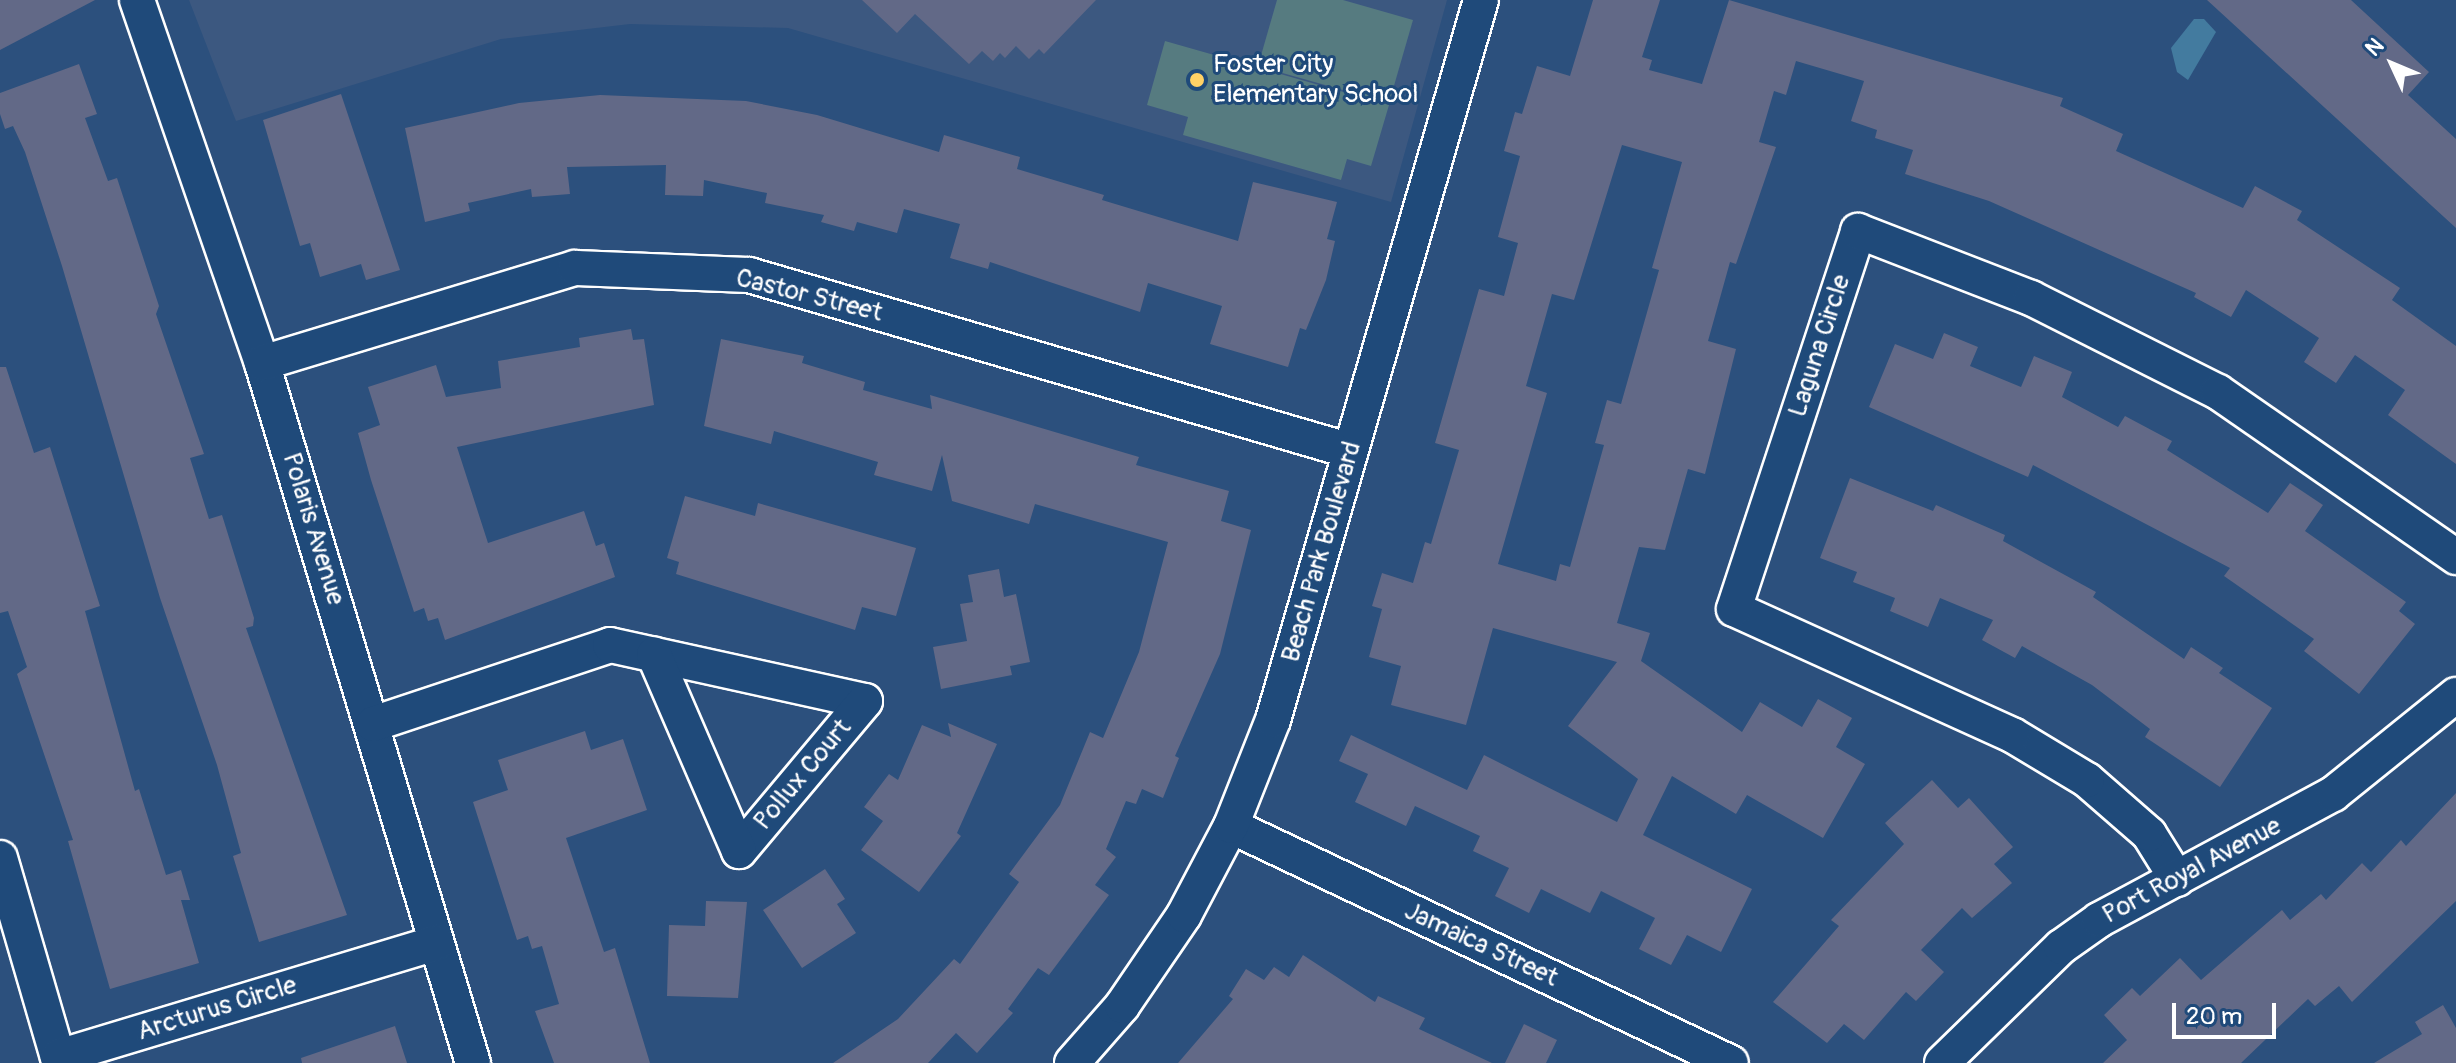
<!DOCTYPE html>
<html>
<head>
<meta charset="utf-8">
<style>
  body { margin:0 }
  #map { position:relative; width:2456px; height:1063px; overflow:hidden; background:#2c507d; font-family:Pangolin,sans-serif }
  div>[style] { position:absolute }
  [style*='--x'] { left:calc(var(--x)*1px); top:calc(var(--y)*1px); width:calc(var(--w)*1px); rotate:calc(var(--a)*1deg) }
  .built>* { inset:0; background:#3c5880 }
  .green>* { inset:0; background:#567b80 }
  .water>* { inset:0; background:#437b9f }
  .building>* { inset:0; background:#626987 }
  .roads { filter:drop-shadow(2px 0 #fff) drop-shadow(-2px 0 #fff) drop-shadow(0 2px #fff) drop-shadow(0 -2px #fff) }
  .minor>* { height:34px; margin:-17px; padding:0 17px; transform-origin:17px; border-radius:17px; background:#1f4a7a }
  .dots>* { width:22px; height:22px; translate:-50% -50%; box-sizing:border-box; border:4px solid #1f4a7a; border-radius:50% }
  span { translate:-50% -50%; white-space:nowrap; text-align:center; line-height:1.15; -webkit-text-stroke:6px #1f4a7a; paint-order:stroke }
  .poi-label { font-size:26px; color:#fff }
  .left { translate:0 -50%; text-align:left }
  .street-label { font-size:26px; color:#fff }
  .north { position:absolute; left:2352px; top:24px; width:80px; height:80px; -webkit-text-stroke:6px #1f4a7a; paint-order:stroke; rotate:314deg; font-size:22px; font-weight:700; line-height:32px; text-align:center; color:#fff }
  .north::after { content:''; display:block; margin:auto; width:28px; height:36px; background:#fff; clip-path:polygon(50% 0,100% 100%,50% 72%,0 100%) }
  .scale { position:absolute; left:2172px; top:1003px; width:104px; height:36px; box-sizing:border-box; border:4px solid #fff; border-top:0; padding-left:10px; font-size:24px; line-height:28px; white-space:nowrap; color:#fff; -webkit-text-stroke:6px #1f4a7a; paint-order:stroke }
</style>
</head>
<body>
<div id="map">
  <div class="built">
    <i style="clip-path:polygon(189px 0,1447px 0,1391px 202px,788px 28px,630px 24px,501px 39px,236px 121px)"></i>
  </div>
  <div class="green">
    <i style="clip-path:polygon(1277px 0,1343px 0,1413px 20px,1389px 103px,1258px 66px)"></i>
    <i style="clip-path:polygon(1165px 41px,1389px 105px,1371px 166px,1347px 159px,1341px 180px,1183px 135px,1188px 117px,1147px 105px)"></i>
  </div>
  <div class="water">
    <i style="clip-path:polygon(2194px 19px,2204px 19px,2216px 32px,2188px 80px,2177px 72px,2171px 48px)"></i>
  </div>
  <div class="building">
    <i style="clip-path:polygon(0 0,95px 0,0 50px)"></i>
    <i style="clip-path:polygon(862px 0,1096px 0,1044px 54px,1039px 49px,1029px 59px,1016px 46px,1005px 58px,1000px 53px,993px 61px,982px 51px,969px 64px,915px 14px,897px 33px)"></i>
    <i style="clip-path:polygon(evenodd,1593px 0,1660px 0,1642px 57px,1652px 60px,1649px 70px,1702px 84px,1729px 0,2063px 98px,2060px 106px,2123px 134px,2116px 151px,2243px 208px,2255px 186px,2302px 211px,2297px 220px,2400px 288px,2392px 300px,2456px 346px,2456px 464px,2388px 415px,2405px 390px,2355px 355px,2336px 383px,2304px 362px,2319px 338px,2246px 290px,2231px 317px,2194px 297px,2196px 293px,1989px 201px,1905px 174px,1913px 150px,1875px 138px,1877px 130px,1851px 121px,1864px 81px,1796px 61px,1786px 95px,1774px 91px,1759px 142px,1776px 147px,1736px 264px,1730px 262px,1708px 341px,1736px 349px,1705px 474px,1688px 469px,1665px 550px,1639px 547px,1617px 623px,1650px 633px,1641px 661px,1742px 732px,1760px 702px,1802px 727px,1818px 699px,1852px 718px,1836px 747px,1865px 764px,1823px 838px,1747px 795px,1736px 814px,1672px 776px,1643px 835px,1752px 889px,1721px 952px,1687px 935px,1671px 965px,1639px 949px,1655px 918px,1601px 891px,1590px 913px,1541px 889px,1529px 913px,1495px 896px,1509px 868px,1473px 851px,1480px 836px,1415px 806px,1406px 826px,1355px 802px,1368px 774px,1339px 761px,1351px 735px,1467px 790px,1484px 755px,1617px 822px,1638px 779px,1568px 726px,1617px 662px,1493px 628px,1466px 725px,1391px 705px,1401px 666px,1369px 657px,1382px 609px,1372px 606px,1382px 573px,1413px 583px,1425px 542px,1431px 544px,1459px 450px,1435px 443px,1479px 289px,1504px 296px,1518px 243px,1498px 237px,1520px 156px,1504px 151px,1515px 112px,1522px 114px,1537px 66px,1570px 76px,1593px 0,1622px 145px,1682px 162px,1652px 268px,1659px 270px,1621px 404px,1607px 400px,1595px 443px,1604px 445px,1570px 567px,1560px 564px,1556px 581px,1498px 564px,1547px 393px,1526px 386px,1552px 294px,1574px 300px,1622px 145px)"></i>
    <i style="clip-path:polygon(2207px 0,2351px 0,2429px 72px,2408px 95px,2456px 139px,2456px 228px)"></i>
    <i style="clip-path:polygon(79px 64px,97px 114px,85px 118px,108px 181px,117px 178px,159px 306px,156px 314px,204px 454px,190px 458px,209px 519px,222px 515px,254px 618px,253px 626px,246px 628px,347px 915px,259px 942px,233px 856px,241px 853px,217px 765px,160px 598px,62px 266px,25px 152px,13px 126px,5px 129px,0 114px,0 93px)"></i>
    <i style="clip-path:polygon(341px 94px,400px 270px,366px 280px,361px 264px,320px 277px,310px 243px,300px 246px,263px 120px)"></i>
    <i style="clip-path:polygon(600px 95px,746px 101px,817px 115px,939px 152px,944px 135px,1020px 157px,1017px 169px,1104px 195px,1102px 200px,1238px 241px,1253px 182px,1337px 202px,1327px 239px,1335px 241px,1326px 280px,1306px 330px,1300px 328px,1288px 367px,1210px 344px,1222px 306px,1148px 283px,1140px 312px,990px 262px,988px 269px,950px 258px,960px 224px,904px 209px,897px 233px,857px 222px,854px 231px,821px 222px,824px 215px,765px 203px,767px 193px,704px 180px,703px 196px,665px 195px,666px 165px,567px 167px,570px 194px,532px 197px,531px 189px,468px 203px,470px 211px,425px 222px,405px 128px,519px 103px)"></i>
    <i style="clip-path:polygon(631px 329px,633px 340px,644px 339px,654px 405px,457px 447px,488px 543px,584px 511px,596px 546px,604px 543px,615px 577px,445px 640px,438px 618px,428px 621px,424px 608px,414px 612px,371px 480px,358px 433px,380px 425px,368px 387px,436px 365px,446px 397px,501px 388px,498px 361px,580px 347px,579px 338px)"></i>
    <i style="clip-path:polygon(1944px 333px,1978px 347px,1970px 366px,2021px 387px,2034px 356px,2072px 372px,2062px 397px,2118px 427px,2125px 416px,2172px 441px,2167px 450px,2268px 513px,2290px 483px,2323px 505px,2305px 531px,2406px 602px,2399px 611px,2415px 624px,2359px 694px,2304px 651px,2314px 639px,2224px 576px,2230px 568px,2033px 465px,2028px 477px,1869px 407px,1895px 344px,1933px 359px)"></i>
    <i style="clip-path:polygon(721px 339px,804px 356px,802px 363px,865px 382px,863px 390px,932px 409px,930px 395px,1139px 457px,1136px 465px,1229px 491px,1221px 521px,1251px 530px,1220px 654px,1175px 756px,1179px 758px,1163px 798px,1142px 789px,1136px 804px,1126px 801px,1106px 849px,1116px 857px,1095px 885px,1109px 895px,1049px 975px,1038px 968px,1008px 1009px,1013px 1013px,977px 1053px,956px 1033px,928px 1063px,833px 1063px,898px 1019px,954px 959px,960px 964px,1019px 882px,1009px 874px,1060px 805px,1090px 732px,1103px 738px,1139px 652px,1168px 542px,1035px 504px,1029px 524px,952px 501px,942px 455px,932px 491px,874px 475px,878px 462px,774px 431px,771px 444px,704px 426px)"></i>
    <i style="clip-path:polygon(0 367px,6px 367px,34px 453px,50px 447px,100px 606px,85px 611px,135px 791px,139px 789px,166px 875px,181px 870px,190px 900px,181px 900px,199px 963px,110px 989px,68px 841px,73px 840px,17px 674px,27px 667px,8px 611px,0 613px)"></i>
    <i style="clip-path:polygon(1850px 478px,1933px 511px,1936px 505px,2005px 535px,2003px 541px,2096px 592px,2093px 597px,2184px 659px,2191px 647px,2223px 668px,2219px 673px,2272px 708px,2220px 787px,2145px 737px,2150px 729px,2092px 685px,2022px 646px,2015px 658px,1982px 640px,1993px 620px,1940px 598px,1928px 627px,1890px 611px,1895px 598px,1853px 582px,1857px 572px,1820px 558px)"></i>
    <i style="clip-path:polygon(685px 496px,755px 516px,758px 503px,916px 548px,896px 616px,862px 607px,855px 630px,676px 574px,679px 562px,667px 558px)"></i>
    <i style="clip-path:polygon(999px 569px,1004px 597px,1016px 594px,1030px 662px,1010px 666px,1012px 675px,941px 689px,933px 647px,967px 641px,960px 604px,973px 602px,968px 575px)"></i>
    <i style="clip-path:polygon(948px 723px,997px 744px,957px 833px,961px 836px,919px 892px,861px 850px,883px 821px,864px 807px,889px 774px,898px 780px,922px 725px,951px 737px)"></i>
    <i style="clip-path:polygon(585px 731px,591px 750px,623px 739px,647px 810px,566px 838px,604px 952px,615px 948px,650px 1063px,554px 1063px,535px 1011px,559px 1004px,542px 946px,532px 949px,528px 936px,517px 940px,473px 802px,508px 790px,498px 760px)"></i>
    <i style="clip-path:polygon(1932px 780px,1958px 808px,1969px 798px,2013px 847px,1994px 864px,2012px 883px,1972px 918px,1962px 908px,1921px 950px,1944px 972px,1916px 1001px,1906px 992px,1864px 1040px,1844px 1024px,1827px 1043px,1773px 1002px,1839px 926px,1831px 920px,1904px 844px,1885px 823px)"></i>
    <i style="clip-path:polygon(2456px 793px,2456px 901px,2352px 1002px,2339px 986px,2315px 1006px,2308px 999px,2241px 1063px,2103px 1063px,2127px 1040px,2104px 1015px,2132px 988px,2140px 996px,2180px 958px,2201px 980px,2282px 910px,2290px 920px,2321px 894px,2326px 900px,2362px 863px,2371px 872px,2401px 840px,2406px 846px)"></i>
    <i style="clip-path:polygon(825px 869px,845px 899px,837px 904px,856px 933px,802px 968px,763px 910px)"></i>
    <i style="clip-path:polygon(706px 901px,747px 902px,738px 998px,667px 996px,669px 925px,705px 926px)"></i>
    <i style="clip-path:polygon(1303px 955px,1375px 1002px,1378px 996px,1425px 1018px,1419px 1029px,1492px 1063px,1178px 1063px,1233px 999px,1229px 996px,1246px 969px,1264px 980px,1274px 967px,1289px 977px)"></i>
    <i style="clip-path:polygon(2443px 1005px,2456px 1028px,2456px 1063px,2374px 1063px,2422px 1034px,2415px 1022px)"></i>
    <i style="clip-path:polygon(1524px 1024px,1557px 1040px,1546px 1063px,1505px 1063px)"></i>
    <i style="clip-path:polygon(395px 1026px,407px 1063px,302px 1063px,301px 1058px)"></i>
  </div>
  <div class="roads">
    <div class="minor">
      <i style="--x:137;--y:0;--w:384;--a:71"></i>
      <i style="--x:262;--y:363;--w:731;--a:73.23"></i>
      <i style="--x:262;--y:363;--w:327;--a:-16.9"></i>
      <i style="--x:575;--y:268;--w:174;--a:2.3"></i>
      <i style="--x:749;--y:275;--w:627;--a:16.3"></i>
      <i style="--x:373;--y:724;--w:250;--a:-18.4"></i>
      <i style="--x:610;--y:645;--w:261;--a:12.4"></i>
      <i style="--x:865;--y:701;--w:196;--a:130"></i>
      <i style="--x:739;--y:851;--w:214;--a:-113.4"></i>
      <i style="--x:1231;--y:826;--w:553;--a:25.36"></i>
      <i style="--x:0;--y:858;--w:207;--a:73.8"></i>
      <i style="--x:58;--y:1057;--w:395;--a:-16.8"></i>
      <i style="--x:2177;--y:879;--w:53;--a:-121.9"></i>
      <i style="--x:2149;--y:834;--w:82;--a:-138.9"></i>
      <i style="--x:2087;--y:780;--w:87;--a:-149"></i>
      <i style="--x:2012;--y:735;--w:305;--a:-155.6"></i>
      <i style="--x:1734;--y:609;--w:398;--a:-71.8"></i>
      <i style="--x:1858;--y:231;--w:186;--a:21.2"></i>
      <i style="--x:2031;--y:298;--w:209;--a:26.7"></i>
      <i style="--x:2218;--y:392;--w:290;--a:34.7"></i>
      <i style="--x:1072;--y:1063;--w:76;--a:-48.7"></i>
      <i style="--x:1122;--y:1006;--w:110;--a:-55.7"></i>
      <i style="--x:1184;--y:915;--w:101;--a:-62.2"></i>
      <i style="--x:1231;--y:826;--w:114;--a:-68.4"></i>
      <i style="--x:1273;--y:720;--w:749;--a:-73.89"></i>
      <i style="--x:1942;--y:1063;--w:166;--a:-44.3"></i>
      <i style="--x:2061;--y:947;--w:47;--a:-35.4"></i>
      <i style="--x:2099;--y:920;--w:266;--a:-28.3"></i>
      <i style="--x:2333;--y:794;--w:158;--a:-38.8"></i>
    </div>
  </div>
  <div class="dots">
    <i style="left:1197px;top:80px;background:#ffd166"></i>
  </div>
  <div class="poi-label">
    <span class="left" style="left:1213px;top:80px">Foster City<br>Elementary School</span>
  </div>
  <div class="street-label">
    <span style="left:809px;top:296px;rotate:14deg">Castor Street</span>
    <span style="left:1820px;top:346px;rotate:-72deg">Laguna Circle</span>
    <span style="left:313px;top:529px;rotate:73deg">Polaris Avenue</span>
    <span style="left:1322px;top:552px;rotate:-74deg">Beach Park Boulevard</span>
    <span style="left:803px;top:775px;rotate:-50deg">Pollux Court</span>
    <span style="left:2192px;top:871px;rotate:-28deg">Port Royal Avenue</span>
    <span style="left:1481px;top:945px;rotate:25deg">Jamaica Street</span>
    <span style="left:217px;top:1009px;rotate:-17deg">Arcturus Circle</span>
  </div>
  <div class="north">N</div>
  <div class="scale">20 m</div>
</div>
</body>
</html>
